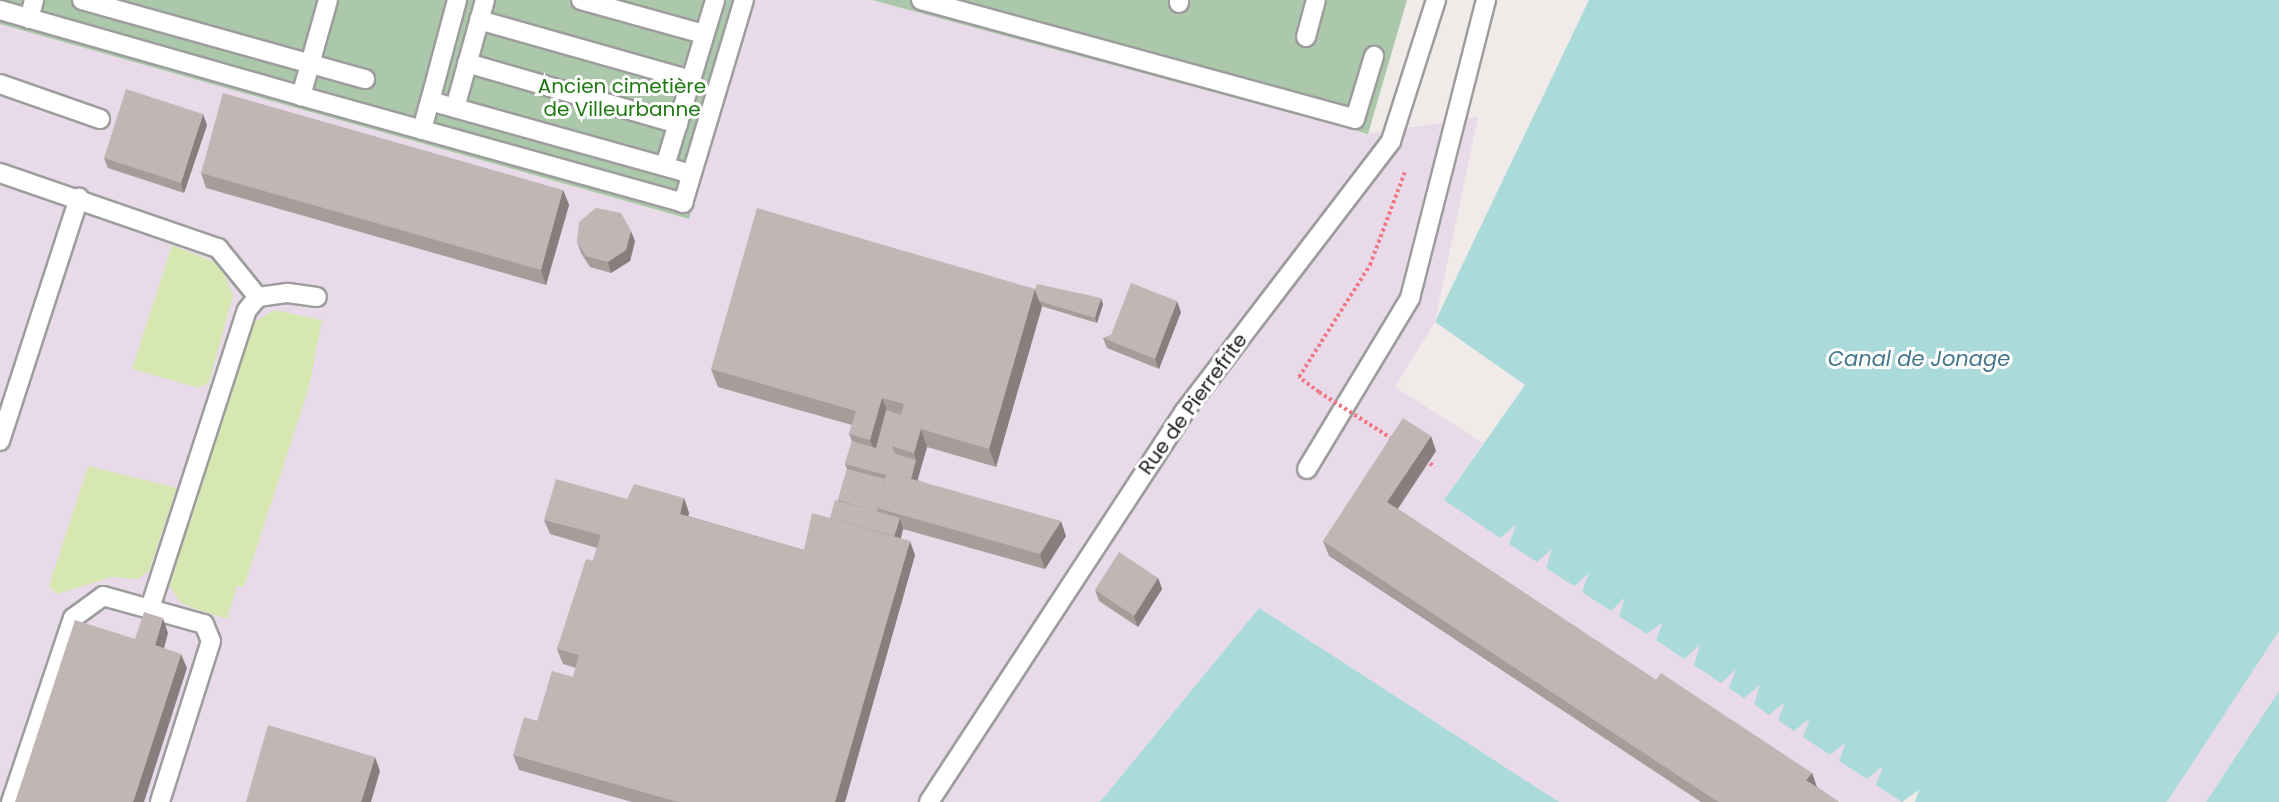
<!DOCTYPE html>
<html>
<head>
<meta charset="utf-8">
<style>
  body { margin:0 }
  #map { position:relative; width:2279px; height:802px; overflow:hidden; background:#f0ebe8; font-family:Poppins,sans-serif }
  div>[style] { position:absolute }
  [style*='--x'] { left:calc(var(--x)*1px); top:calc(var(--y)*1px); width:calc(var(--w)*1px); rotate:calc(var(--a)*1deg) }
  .industrial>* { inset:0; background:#e8dae9 }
  .grass>* { inset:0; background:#d7e7b1 }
  .cemetery>* { inset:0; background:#acc8aa }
  .water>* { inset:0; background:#abdadb }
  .path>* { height:4px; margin-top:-2px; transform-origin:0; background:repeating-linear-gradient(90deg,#f17785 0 3px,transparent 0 6px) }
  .roads { filter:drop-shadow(2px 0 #9d9d9d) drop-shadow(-2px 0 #9d9d9d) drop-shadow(0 2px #9d9d9d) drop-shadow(0 -2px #9d9d9d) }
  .service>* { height:18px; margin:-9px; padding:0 9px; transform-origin:9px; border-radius:9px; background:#fff }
  .path-bridge>* { height:4px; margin-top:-2px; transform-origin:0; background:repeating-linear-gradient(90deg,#f17785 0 3px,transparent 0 6px) }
  .wall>* { inset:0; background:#a69d9b }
  .shaded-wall>* { inset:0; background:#877f7e }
  .building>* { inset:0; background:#c1b6b4 }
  span { translate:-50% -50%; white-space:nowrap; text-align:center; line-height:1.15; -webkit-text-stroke:6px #fff; paint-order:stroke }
  .park-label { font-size:20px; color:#207a13 }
  .street-label { font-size:20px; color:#202020 }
  .water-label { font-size:21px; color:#45778c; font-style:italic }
</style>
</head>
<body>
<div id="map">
  <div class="industrial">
    <i style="clip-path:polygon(755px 0,872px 0,1368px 134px,1478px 117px,1435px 322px,1395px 387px,1483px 443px,1444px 500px,1517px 524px,1509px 544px,1553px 548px,1761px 683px,1884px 765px,1877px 785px,1902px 802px,1559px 802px,1259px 608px,1100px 802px,0 802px,0 24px,688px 219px)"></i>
    <i style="clip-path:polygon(2279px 631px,2279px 691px,2206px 802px,2167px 802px)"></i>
  </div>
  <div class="grass">
    <i style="clip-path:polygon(172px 245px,220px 264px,233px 296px,209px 382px,199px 388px,132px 369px)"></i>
    <i style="clip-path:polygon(274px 310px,322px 320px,309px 387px,244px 587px,237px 586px,227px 619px,182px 604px,170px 587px,171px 576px,252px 324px)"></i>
    <i style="clip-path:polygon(88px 466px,177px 488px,149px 571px,138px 579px,112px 577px,57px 594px,49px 586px)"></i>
  </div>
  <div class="cemetery">
    <i style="clip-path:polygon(0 0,755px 0,689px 219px,0 24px)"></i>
    <i style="clip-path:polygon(872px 0,1407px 0,1368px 134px)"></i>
  </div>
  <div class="water">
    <i style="clip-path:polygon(1589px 0,2279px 0,2279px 631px,2167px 802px,1915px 802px,1919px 790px,1902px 802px,1876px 785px,1883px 766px,1867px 779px,1839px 761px,1846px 742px,1830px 755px,1803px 737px,1810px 718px,1794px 731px,1778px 720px,1785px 702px,1769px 715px,1754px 704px,1760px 685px,1744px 698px,1729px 688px,1736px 669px,1721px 683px,1694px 665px,1700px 645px,1684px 659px,1656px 640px,1663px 622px,1647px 634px,1619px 616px,1625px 597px,1611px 611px,1582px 592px,1589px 573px,1574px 586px,1546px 568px,1552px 549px,1537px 562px,1509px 544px,1516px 525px,1500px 538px,1444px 500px,1525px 385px,1435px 322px)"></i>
    <i style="clip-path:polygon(1259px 608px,1559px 802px,1100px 802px)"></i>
    <i style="clip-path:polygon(2279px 691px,2279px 802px,2206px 802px)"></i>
  </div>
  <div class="path">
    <i style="--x:1319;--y:392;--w:25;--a:-143"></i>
    <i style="--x:1299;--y:377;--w:133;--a:-57.6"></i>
    <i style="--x:1370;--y:265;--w:99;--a:-69.4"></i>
  </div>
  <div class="roads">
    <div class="service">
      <i style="--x:82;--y:0;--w:294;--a:15.6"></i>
      <i style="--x:328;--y:0;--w:100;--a:105.7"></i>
      <i style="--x:301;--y:96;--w:397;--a:15.6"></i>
      <i style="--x:683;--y:203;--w:212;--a:-73.3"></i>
      <i style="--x:581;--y:0;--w:128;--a:15.5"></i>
      <i style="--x:921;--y:0;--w:450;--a:15.3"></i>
      <i style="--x:1355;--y:119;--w:66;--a:-73.2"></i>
      <i style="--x:1179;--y:3;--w:3;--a:-90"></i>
      <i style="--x:0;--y:10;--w:313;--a:15.9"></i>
      <i style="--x:29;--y:19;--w:20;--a:-75"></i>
      <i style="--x:479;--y:20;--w:220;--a:15.8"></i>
      <i style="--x:1306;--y:37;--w:38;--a:-75"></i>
      <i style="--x:467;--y:63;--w:220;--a:16.1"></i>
      <i style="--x:0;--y:84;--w:106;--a:19.3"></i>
      <i style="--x:430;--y:101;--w:105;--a:-75"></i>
      <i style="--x:455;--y:108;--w:112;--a:-74.5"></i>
      <i style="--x:422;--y:130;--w:30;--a:-75"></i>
      <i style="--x:430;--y:101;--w:271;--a:15.6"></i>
      <i style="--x:665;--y:166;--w:173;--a:-73.2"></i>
      <i style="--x:0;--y:173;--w:231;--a:19"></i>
      <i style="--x:218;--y:248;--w:63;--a:50.8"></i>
      <i style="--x:0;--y:441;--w:256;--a:-72"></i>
      <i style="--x:1307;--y:469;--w:200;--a:-58.9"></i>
      <i style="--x:1410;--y:298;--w:308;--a:-75.7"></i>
      <i style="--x:151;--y:605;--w:310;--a:-72"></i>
      <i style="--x:247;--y:310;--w:17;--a:-50"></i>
      <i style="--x:258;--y:297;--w:30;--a:-8"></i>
      <i style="--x:288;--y:293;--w:29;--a:8"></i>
      <i style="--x:11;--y:802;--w:194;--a:-71.4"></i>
      <i style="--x:73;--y:618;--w:37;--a:-36"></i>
      <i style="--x:103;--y:596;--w:105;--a:15.5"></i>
      <i style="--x:204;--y:624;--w:18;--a:68"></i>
      <i style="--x:211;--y:641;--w:169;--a:107.6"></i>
      <i style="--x:929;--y:802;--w:466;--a:-56.8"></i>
      <i style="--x:1184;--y:412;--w:341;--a:-52.6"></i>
      <i style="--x:1391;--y:141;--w:148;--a:-72.3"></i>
    </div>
  </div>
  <div class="path-bridge">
    <i style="--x:1319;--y:392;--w:89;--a:32.6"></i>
    <i style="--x:1425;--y:460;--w:12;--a:35"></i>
  </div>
  <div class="wall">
    <i style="clip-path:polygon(207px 125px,184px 193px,108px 168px,104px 158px)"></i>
    <i style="clip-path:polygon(201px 173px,563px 190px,569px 205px,546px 285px,206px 188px)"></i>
    <i style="clip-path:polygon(635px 241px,630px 261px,611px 273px,590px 267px,581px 253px,577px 242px)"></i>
    <i style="clip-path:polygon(1035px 289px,1103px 304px,1097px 323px,1041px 306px,996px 467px,927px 447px,917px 480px,1066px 536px,1045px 569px,903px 529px,901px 538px,915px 555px,845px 802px,632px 802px,519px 770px,513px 755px,537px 721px,573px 677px,576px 668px,563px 664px,557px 649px,593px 561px,597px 548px,550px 534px,544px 520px,627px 499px,684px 498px,689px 513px,688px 516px,804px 550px,830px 518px,838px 500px,847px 469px,845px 464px,852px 441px,849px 434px,852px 425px,718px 387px,711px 369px)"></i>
    <i style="clip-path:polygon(1181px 312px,1159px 369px,1107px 348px,1103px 338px)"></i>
    <i style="clip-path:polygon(1436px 451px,1398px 509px,1656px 680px,1812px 773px,1817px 787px,1839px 802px,1701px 802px,1329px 556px,1323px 541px)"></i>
    <i style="clip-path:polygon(1158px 578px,1162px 589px,1138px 627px,1099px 601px,1095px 590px)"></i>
  </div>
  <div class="shaded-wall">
    <i style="clip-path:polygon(203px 114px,207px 125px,184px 193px,181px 183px)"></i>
    <i style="clip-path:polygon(563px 190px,569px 205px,546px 285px,541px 270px)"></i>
    <i style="clip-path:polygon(631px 231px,635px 241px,630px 261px,611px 273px,608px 262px)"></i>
    <i style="clip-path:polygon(1035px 289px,1042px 307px,996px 467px,989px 449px)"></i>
    <i style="clip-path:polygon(1101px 298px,1103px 304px,1097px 323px,1095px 318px)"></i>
    <i style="clip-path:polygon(1177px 301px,1181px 312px,1159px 369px,1155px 359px)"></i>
    <i style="clip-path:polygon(882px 398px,889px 416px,875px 453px,870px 440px)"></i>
    <i style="clip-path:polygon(921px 429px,927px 447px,914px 493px,910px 482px,916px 460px,914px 453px)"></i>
    <i style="clip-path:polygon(1431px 436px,1436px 451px,1392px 517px,1387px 502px)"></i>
    <i style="clip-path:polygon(684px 498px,689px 513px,685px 529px,680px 514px)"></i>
    <i style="clip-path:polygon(900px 518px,903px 529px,897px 553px,893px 542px)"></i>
    <i style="clip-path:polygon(1061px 521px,1066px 536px,1045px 569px,1040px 554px)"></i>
    <i style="clip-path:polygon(910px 541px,915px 555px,845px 802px,835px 802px)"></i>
    <i style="clip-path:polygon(1158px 578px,1162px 589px,1138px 627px,1134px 616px)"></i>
    <i style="clip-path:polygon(163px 618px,168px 633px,161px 660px,155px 645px)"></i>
    <i style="clip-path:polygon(181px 654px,187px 668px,144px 802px,133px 802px)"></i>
    <i style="clip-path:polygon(375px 757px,380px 771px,371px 802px,361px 802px)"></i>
    <i style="clip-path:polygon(1812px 773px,1817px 788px,1806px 780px)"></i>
  </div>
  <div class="building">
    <i style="clip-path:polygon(126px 89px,203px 114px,181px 183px,104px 158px)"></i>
    <i style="clip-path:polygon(223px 93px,563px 190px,541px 270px,201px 173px)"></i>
    <i style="clip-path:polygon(596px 208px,621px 213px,631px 231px,626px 250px,608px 262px,586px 256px,577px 242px,579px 222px)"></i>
    <i style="clip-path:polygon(757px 208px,1035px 289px,989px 449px,921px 429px,914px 453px,892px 446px,904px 404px,882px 398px,870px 440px,849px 434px,856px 411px,711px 369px)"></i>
    <i style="clip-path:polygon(1131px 283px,1177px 301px,1155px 359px,1103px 338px,1111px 335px)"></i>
    <i style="clip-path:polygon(1037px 284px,1101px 298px,1095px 318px,1039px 301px,1035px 290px)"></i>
    <i style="clip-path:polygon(886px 410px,901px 415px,892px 446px,895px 454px,876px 448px)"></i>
    <i style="clip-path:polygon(1403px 418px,1431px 436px,1387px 502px,1656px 680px,1661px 673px,1812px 773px,1806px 780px,1839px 802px,1718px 802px,1323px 541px)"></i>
    <i style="clip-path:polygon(852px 441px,916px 460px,911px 479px,887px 472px,886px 475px,845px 464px)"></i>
    <i style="clip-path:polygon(847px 469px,885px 479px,877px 508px,878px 512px,838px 500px)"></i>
    <i style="clip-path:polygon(887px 472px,1061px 521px,1040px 554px,877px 508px)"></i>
    <i style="clip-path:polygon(556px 479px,627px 499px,634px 484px,684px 498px,680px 514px,804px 550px,812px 513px,910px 541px,835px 802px,678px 802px,513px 755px,524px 717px,537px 721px,552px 671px,573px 677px,579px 655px,557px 649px,586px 559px,593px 561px,601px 535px,544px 520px)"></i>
    <i style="clip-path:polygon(835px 500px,900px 518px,894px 536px,830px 518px)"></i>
    <i style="clip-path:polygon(1119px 552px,1158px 578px,1134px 616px,1095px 590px)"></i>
    <i style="clip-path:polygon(144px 612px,163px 618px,155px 645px,181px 654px,133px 802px,15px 802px,75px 620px,135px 639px)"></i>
    <i style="clip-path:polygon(268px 725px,375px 757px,361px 802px,246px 802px)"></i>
  </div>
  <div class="park-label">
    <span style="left:622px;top:98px">Ancien cimetière<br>de Villeurbanne</span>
  </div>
  <div class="street-label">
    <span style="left:1193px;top:404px;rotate:-54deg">Rue de Pierrefrite</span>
  </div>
  <div class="water-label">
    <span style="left:1919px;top:359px">Canal de Jonage</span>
  </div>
</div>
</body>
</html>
